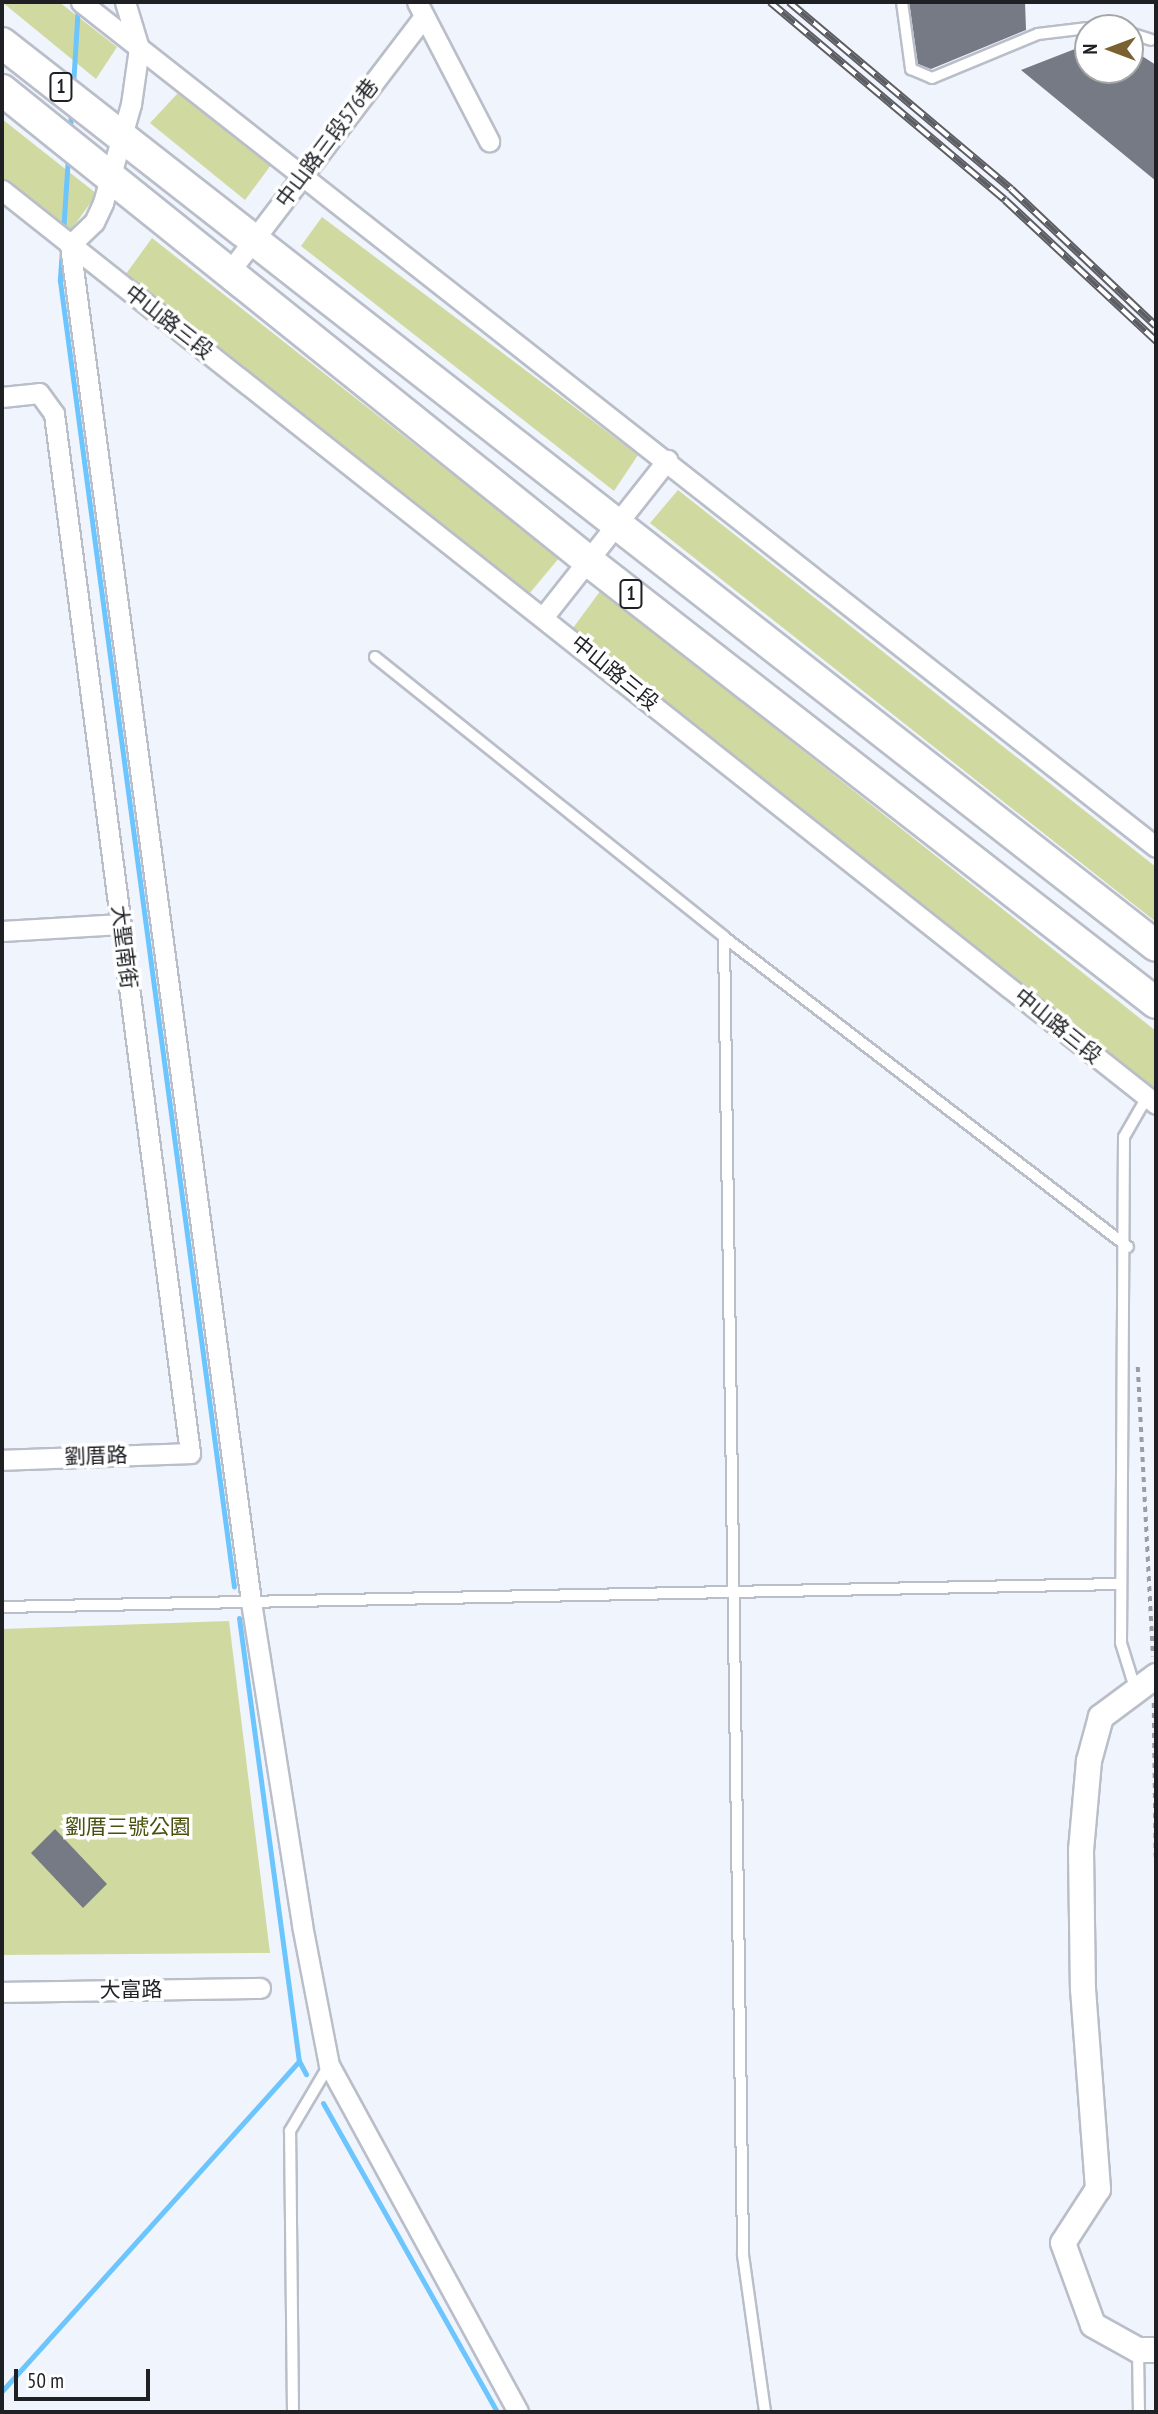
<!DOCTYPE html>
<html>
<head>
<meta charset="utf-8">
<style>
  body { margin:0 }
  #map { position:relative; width:1158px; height:2414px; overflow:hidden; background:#f0f4fd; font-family:"PT Sans Narrow","Noto Sans TC",sans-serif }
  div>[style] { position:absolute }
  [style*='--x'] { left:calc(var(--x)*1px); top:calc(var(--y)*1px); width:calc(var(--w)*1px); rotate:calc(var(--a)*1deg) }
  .green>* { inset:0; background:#d0daa0 }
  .stream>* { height:5px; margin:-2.5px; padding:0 2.5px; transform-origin:2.5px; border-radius:2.5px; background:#6dc5fd }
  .building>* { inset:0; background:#757a84 }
  .path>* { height:3.5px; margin-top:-1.75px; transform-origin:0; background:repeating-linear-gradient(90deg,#9a9da4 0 5px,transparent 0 10px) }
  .roads { filter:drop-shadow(2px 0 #b9bec9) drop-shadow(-2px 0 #b9bec9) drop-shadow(0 2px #b9bec9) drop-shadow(0 -2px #b9bec9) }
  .service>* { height:10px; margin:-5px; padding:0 5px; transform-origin:5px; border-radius:5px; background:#fff }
  .minor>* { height:19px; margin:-9.5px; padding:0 9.5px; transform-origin:9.5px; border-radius:9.5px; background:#fff }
  .tertiary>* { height:24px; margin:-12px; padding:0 12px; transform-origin:12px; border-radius:12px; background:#fff }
  .primary>* { height:30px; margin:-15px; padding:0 15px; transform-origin:15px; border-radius:15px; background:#fff }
  .rail>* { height:8px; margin-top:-4px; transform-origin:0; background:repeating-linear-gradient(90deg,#fff 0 16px,#5c5e64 0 32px); box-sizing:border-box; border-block:2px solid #5c5e64 }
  span { translate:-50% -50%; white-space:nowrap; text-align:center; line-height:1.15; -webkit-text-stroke:7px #fff; paint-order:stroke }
  .shield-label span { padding:2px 5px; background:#fff; border:2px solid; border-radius:5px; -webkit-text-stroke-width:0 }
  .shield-label { font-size:19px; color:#1e2024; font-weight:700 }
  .street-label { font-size:21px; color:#1e2024 }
  .park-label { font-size:21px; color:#48500c }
  .frame { position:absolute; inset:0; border:4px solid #1e2024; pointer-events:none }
  .north { position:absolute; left:1074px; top:14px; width:70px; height:70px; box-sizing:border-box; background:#fff; border:2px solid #a5a6a7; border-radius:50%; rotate:270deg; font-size:19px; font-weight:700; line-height:28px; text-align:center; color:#1e2024 }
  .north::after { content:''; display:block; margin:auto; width:24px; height:32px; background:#7b6032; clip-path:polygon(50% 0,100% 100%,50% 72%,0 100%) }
  .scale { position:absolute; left:14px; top:2369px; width:136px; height:32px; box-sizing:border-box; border:4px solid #1e2024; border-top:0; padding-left:9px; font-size:21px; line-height:24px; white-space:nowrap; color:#1e2024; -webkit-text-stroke:5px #fff; paint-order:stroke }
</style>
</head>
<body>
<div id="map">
  <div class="green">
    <i style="clip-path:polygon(2px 2px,59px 2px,117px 47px,96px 79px)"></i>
    <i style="clip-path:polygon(178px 93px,271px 165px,245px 200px,150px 123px)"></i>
    <i style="clip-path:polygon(2px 119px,97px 194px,68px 234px,2px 183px)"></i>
    <i style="clip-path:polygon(322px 217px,638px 455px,614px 491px,301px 246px)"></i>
    <i style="clip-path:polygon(152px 238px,559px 558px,529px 594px,123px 278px)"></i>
    <i style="clip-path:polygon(678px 490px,1156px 867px,1156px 922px,650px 523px)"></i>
    <i style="clip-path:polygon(601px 590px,1156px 1031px,1156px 1092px,573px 628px)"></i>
    <i style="clip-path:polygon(229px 1621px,270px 1953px,2px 1955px,2px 1629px)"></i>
  </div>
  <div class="stream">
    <i style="--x:73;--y:86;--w:81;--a:-86.5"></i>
    <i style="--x:70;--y:131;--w:21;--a:-87"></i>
    <i style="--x:63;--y:233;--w:78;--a:-86.3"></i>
    <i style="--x:62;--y:249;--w:32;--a:94"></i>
    <i style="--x:60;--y:281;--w:1317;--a:82.41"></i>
    <i style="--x:239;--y:1618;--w:447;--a:82.3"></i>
    <i style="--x:299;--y:2061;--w:15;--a:62"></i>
    <i style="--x:323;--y:2103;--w:355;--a:60.6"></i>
    <i style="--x:2;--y:2391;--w:444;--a:-48"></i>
  </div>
  <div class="building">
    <i style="clip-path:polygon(909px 2px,1025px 2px,1026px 30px,931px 69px,918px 64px)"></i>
    <i style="clip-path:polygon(1080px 47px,1088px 50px,1088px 70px,1130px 70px,1142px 56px,1156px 65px,1156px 181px,1021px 70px)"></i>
    <i style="clip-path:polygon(55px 1829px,107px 1884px,83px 1908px,31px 1853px)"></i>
  </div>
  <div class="path">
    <i style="--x:1138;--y:1367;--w:290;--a:87"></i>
    <i style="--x:1154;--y:1703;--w:154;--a:89.3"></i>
  </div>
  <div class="roads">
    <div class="service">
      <i style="--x:902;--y:2;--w:68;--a:82.3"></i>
      <i style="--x:911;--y:69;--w:23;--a:23"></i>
      <i style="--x:932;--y:78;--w:115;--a:-22.5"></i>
      <i style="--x:1038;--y:34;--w:50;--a:-6.8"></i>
      <i style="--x:1089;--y:28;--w:26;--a:0"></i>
      <i style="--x:1130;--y:33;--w:22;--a:18"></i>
      <i style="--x:375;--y:657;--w:447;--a:38.7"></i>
      <i style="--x:724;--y:937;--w:509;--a:37.5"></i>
      <i style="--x:724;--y:937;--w:1318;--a:89.17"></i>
      <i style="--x:743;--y:2255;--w:159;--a:82"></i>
      <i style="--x:2;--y:1607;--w:1119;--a:-1.18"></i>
      <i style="--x:1135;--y:1688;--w:47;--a:-107.3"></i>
      <i style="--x:1121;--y:1643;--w:506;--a:-89.66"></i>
      <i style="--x:1124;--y:1137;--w:46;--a:-60.1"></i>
      <i style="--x:1138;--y:2350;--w:62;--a:89.1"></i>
      <i style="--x:293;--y:2412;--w:281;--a:-90.6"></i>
      <i style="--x:290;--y:2131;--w:77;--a:-59.4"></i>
    </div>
    <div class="minor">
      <i style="--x:81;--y:2;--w:1367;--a:38.17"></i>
      <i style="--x:125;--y:2;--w:48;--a:73.1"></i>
      <i style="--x:139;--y:48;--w:57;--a:98.1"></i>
      <i style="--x:131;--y:104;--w:103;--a:105.8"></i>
      <i style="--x:103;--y:203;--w:21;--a:115"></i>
      <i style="--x:94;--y:222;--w:33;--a:136"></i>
      <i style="--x:70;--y:245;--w:1369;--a:82.4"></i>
      <i style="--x:251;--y:1602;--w:327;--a:81"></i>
      <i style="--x:302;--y:1925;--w:143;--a:79.1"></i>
      <i style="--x:329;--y:2065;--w:395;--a:61.4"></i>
      <i style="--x:417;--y:2;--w:157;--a:62.6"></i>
      <i style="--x:2;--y:190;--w:1472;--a:38.38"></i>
      <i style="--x:230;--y:271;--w:320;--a:-52.7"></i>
      <i style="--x:2;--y:397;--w:37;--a:-6"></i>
      <i style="--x:39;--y:393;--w:26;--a:54"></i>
      <i style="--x:54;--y:414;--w:1048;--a:82.54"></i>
      <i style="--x:190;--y:1453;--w:188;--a:177.9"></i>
      <i style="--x:544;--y:616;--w:199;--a:-51.7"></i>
      <i style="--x:2;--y:931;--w:119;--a:-3.4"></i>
      <i style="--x:2;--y:1992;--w:258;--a:-0.9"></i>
    </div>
    <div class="tertiary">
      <i style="--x:1156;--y:1676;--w:69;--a:143.3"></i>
      <i style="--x:1101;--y:1717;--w:46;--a:105.3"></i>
      <i style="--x:1089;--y:1761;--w:89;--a:95.1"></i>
      <i style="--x:1081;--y:1850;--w:139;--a:89.2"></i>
      <i style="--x:1083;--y:1989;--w:201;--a:85.7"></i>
      <i style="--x:1098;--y:2189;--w:64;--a:122.9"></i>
      <i style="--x:1063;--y:2243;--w:87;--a:69.9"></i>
      <i style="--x:1093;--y:2325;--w:51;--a:29.1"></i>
      <i style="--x:1138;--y:2350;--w:18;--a:0"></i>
    </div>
    <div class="primary">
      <i style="--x:2;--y:43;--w:1465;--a:38.04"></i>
      <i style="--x:2;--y:90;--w:755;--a:38.77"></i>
      <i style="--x:591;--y:563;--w:716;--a:37.91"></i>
    </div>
  </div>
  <div class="rail">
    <i style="--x:770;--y:2;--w:307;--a:40.1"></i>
    <i style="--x:1005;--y:200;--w:207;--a:43"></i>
    <i style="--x:789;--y:2;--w:290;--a:40.1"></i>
    <i style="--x:1011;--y:189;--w:199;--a:43.4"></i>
  </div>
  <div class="shield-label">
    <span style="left:61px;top:87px">1</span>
    <span style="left:631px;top:594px">1</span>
  </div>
  <div class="street-label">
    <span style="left:327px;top:143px;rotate:-53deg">中山路三段576巷</span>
    <span style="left:169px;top:322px;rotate:38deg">中山路三段</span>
    <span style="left:615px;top:673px;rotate:39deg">中山路三段</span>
    <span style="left:124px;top:947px;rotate:83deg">大聖南街</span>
    <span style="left:1058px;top:1026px;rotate:39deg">中山路三段</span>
    <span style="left:96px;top:1456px;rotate:-2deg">劉厝路</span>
    <span style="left:131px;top:1990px;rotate:-1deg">大富路</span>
  </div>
  <div class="park-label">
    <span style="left:128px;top:1827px">劉厝三號公園</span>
  </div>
  <div class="frame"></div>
  <div class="north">N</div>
  <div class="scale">50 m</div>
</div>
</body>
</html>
